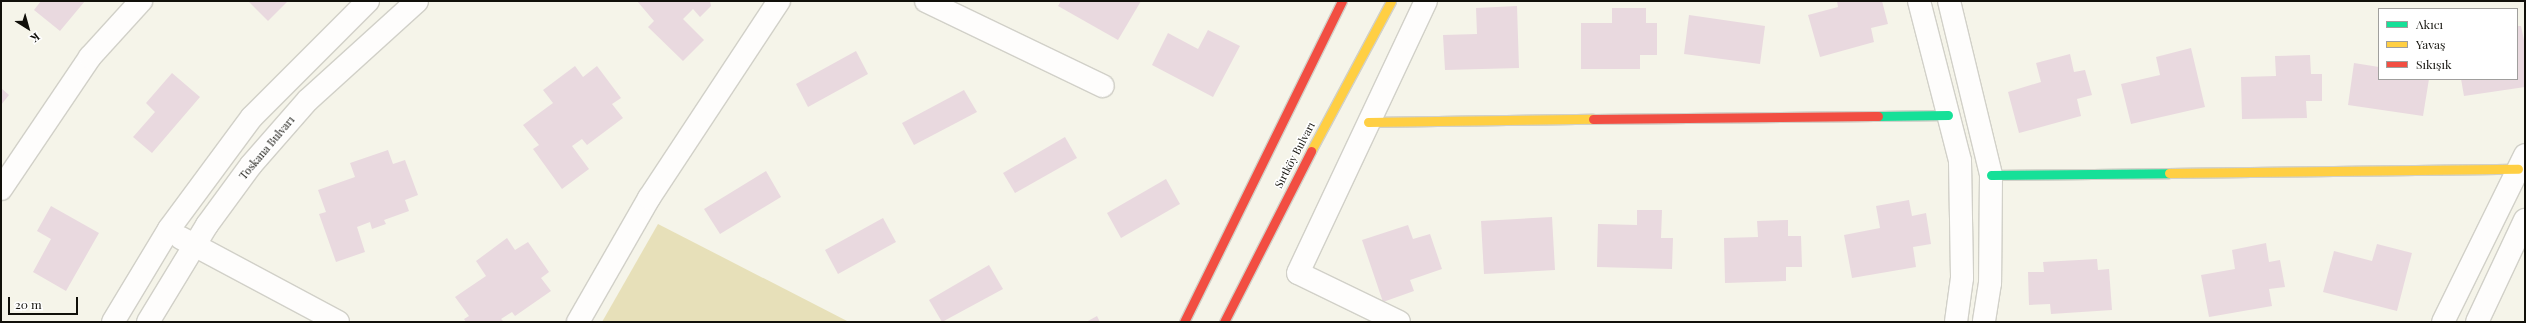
<!DOCTYPE html>
<html>
<head>
<meta charset="utf-8">
<style>
  body { margin:0 }
  #map { position:relative; width:2526px; height:323px; overflow:hidden; background:#f5f4e9; font-family:"Playfair Display",serif }
  div>[style] { position:absolute }
  [style*='--x'] { left:calc(var(--x)*1px); top:calc(var(--y)*1px); width:calc(var(--w)*1px); rotate:calc(var(--a)*1deg) }
  .green>* { inset:0; background:#e7e0b9 }
  .building>* { inset:0; background:#e9d9df }
  .roads { filter:drop-shadow(1px 0 #d1d0c8) drop-shadow(-1px 0 #d1d0c8) drop-shadow(0 1px #d1d0c8) drop-shadow(0 -1px #d1d0c8) }
  .street>* { height:22px; margin:-11px; padding:0 11px; transform-origin:11px; border-radius:11px; background:#fefdfc }
  .fast>* { height:9px; margin:-4.5px; padding:0 4.5px; transform-origin:4.5px; border-radius:4.5px; background:#16e098 }
  .slow>* { height:9px; margin:-4.5px; padding:0 4.5px; transform-origin:4.5px; border-radius:4.5px; background:#ffcf43 }
  .jam>* { height:9px; margin:-4.5px; padding:0 4.5px; transform-origin:4.5px; border-radius:4.5px; background:#f24e42 }
  span { translate:-50% -50%; white-space:nowrap; text-align:center; line-height:1.15; -webkit-text-stroke:3px #fff; paint-order:stroke }
  .street-label { font-size:11px; color:#11100a }
  .frame { position:absolute; inset:0; border:2px solid #11100a; pointer-events:none }
  .legend { position:absolute; left:2378px; top:8px; width:140px; height:72px; box-sizing:border-box; background:#fff; border:1px solid #a09f9d; margin:0; padding:5px 7px; list-style:none; font-size:12px; color:#11100a }
  .legend li { display:flex; align-items:center; gap:8px; height:20px }
  .legend b { width:20px; border:1px solid #a09f9d }
  .north { position:absolute; left:8px; top:8px; width:40px; height:40px; -webkit-text-stroke:3px #fff; paint-order:stroke; rotate:143deg; font-size:11px; font-weight:700; line-height:16px; text-align:center; color:#11100a }
  .north::after { content:''; display:block; margin:auto; width:14px; height:18px; background:#11100a; clip-path:polygon(50% 0,100% 100%,50% 72%,0 100%) }
  .scale { position:absolute; left:8px; top:297px; width:70px; height:18px; box-sizing:border-box; border:2px solid #11100a; border-top:0; padding-left:5px; font-size:12px; line-height:14px; white-space:nowrap; color:#11100a; -webkit-text-stroke:3px #fff; paint-order:stroke }
</style>
</head>
<body>
<div id="map">
  <div class="green">
    <i style="clip-path:polygon(658px 224px,849px 322px,602px 322px)"></i>
  </div>
  <div class="building">
    <i style="clip-path:polygon(41px 1px,85px 1px,60px 31px,34px 10px)"></i>
    <i style="clip-path:polygon(248px 1px,288px 1px,268px 21px)"></i>
    <i style="clip-path:polygon(637px 1px,710px 1px,711px 6px,700px 17px,693px 9px,683px 19px,704px 40px,683px 61px,648px 27px,654px 21px)"></i>
    <i style="clip-path:polygon(1061px 1px,1141px 1px,1118px 40px,1058px 6px)"></i>
    <i style="clip-path:polygon(1837px 1px,1882px 1px,1888px 24px,1871px 28px,1874px 42px,1820px 57px,1808px 15px,1838px 7px)"></i>
    <i style="clip-path:polygon(1517px 6px,1519px 68px,1445px 70px,1443px 35px,1477px 34px,1476px 8px)"></i>
    <i style="clip-path:polygon(1612px 8px,1646px 8px,1646px 23px,1657px 23px,1657px 55px,1640px 55px,1640px 69px,1581px 69px,1581px 23px,1612px 23px)"></i>
    <i style="clip-path:polygon(1689px 15px,1765px 26px,1760px 64px,1684px 54px)"></i>
    <i style="clip-path:polygon(2517px 26px,2521px 26px,2525px 45px,2525px 87px,2464px 96px,2461px 79px,2517px 79px)"></i>
    <i style="clip-path:polygon(1208px 30px,1240px 46px,1213px 97px,1152px 65px,1168px 33px,1198px 49px)"></i>
    <i style="clip-path:polygon(2191px 48px,2205px 107px,2131px 124px,2121px 84px,2160px 75px,2156px 57px)"></i>
    <i style="clip-path:polygon(856px 51px,868px 74px,808px 107px,796px 84px)"></i>
    <i style="clip-path:polygon(2070px 54px,2074px 72px,2085px 70px,2092px 95px,2077px 99px,2081px 116px,2019px 133px,2008px 92px,2041px 82px,2036px 63px)"></i>
    <i style="clip-path:polygon(2310px 55px,2311px 74px,2322px 74px,2322px 101px,2306px 101px,2307px 118px,2242px 119px,2241px 77px,2276px 76px,2275px 56px)"></i>
    <i style="clip-path:polygon(2354px 63px,2379px 67px,2379px 79px,2429px 79px,2423px 116px,2348px 105px)"></i>
    <i style="clip-path:polygon(575px 66px,583px 77px,597px 66px,621px 98px,612px 104px,623px 118px,587px 145px,582px 139px,572px 146px,589px 169px,562px 189px,533px 149px,539px 145px,523px 125px,553px 103px,543px 90px)"></i>
    <i style="clip-path:polygon(172px 73px,200px 97px,152px 153px,133px 137px,155px 112px,146px 103px)"></i>
    <i style="clip-path:polygon(1px 88px,9px 95px,1px 105px)"></i>
    <i style="clip-path:polygon(964px 90px,977px 112px,914px 145px,902px 123px)"></i>
    <i style="clip-path:polygon(1065px 137px,1077px 158px,1015px 193px,1003px 173px)"></i>
    <i style="clip-path:polygon(388px 150px,393px 164px,405px 160px,418px 195px,405px 200px,409px 211px,384px 220px,386px 224px,372px 229px,370px 222px,357px 227px,365px 252px,336px 262px,319px 214px,326px 212px,318px 190px,355px 177px,350px 163px)"></i>
    <i style="clip-path:polygon(766px 171px,781px 197px,720px 234px,704px 209px)"></i>
    <i style="clip-path:polygon(1166px 179px,1180px 204px,1121px 238px,1107px 213px)"></i>
    <i style="clip-path:polygon(1909px 200px,1912px 216px,1926px 213px,1931px 244px,1913px 247px,1916px 267px,1852px 278px,1844px 235px,1880px 228px,1876px 206px)"></i>
    <i style="clip-path:polygon(51px 206px,99px 233px,66px 291px,33px 272px,51px 239px,37px 231px)"></i>
    <i style="clip-path:polygon(1637px 210px,1662px 210px,1661px 238px,1673px 238px,1672px 269px,1597px 267px,1598px 224px,1637px 225px)"></i>
    <i style="clip-path:polygon(1552px 217px,1555px 270px,1484px 274px,1481px 221px)"></i>
    <i style="clip-path:polygon(883px 218px,896px 242px,838px 274px,825px 250px)"></i>
    <i style="clip-path:polygon(1788px 220px,1788px 236px,1801px 236px,1802px 267px,1786px 267px,1786px 281px,1725px 283px,1724px 238px,1758px 237px,1757px 221px)"></i>
    <i style="clip-path:polygon(1408px 225px,1413px 239px,1430px 234px,1442px 269px,1410px 280px,1414px 291px,1383px 302px,1362px 240px)"></i>
    <i style="clip-path:polygon(507px 238px,515px 250px,528px 242px,549px 272px,541px 278px,551px 291px,515px 316px,512px 312px,501px 319px,504px 322px,466px 322px,464px 319px,469px 316px,455px 297px,486px 276px,476px 261px)"></i>
    <i style="clip-path:polygon(2266px 243px,2269px 262px,2280px 260px,2285px 287px,2269px 289px,2272px 306px,2209px 317px,2201px 275px,2235px 269px,2232px 250px)"></i>
    <i style="clip-path:polygon(2377px 244px,2412px 253px,2397px 311px,2323px 292px,2334px 251px,2372px 261px)"></i>
    <i style="clip-path:polygon(2097px 259px,2098px 270px,2109px 269px,2112px 310px,2051px 314px,2050px 304px,2029px 305px,2028px 272px,2044px 272px,2043px 262px)"></i>
    <i style="clip-path:polygon(989px 265px,1003px 289px,942px 322px,929px 300px)"></i>
    <i style="clip-path:polygon(1097px 316px,1100px 322px,1086px 322px)"></i>
  </div>
  <div class="roads">
    <div class="street">
      <i style="--x:926;--y:1;--w:196;--a:25.7"></i>
      <i style="--x:1919;--y:1;--w:165;--a:75.6"></i>
      <i style="--x:1960;--y:161;--w:117;--a:89"></i>
      <i style="--x:1962;--y:278;--w:44;--a:97.8"></i>
      <i style="--x:1949;--y:1;--w:179;--a:76.4"></i>
      <i style="--x:1991;--y:175;--w:108;--a:90.5"></i>
      <i style="--x:1990;--y:283;--w:39;--a:99"></i>
      <i style="--x:1;--y:189;--w:159;--a:-56"></i>
      <i style="--x:90;--y:57;--w:76;--a:-47.7"></i>
      <i style="--x:181;--y:238;--w:178;--a:28.1"></i>
      <i style="--x:113;--y:322;--w:109;--a:-58.9"></i>
      <i style="--x:169;--y:229;--w:139;--a:-53.5"></i>
      <i style="--x:252;--y:117;--w:164;--a:-45"></i>
      <i style="--x:148;--y:322;--w:114;--a:-58.7"></i>
      <i style="--x:207;--y:225;--w:74;--a:-53.7"></i>
      <i style="--x:251;--y:165;--w:86;--a:-48.8"></i>
      <i style="--x:308;--y:100;--w:147;--a:-42.2"></i>
      <i style="--x:578;--y:322;--w:143;--a:-60.2"></i>
      <i style="--x:649;--y:198;--w:236;--a:-56.6"></i>
      <i style="--x:1399;--y:322;--w:112;--a:-154.1"></i>
      <i style="--x:1298;--y:273;--w:301;--a:-64.8"></i>
      <i style="--x:2443;--y:322;--w:186;--a:-63.8"></i>
      <i style="--x:2477;--y:322;--w:113;--a:-64.8"></i>
    </div>
    <div class="fast">
      <i style="--x:1878;--y:116;--w:70;--a:-0.8"></i>
      <i style="--x:1991;--y:175;--w:178;--a:-0.6"></i>
    </div>
    <div class="slow">
      <i style="--x:1368;--y:122;--w:225;--a:-0.8"></i>
      <i style="--x:1311;--y:151;--w:170;--a:-61.9"></i>
      <i style="--x:2169;--y:173;--w:349;--a:-0.7"></i>
    </div>
    <div class="jam">
      <i style="--x:1593;--y:119;--w:285;--a:-0.6"></i>
      <i style="--x:1184;--y:322;--w:358;--a:-63.8"></i>
      <i style="--x:1224;--y:322;--w:192;--a:-63"></i>
    </div>
  </div>
  <div class="street-label">
    <span style="left:267px;top:148px;rotate:-50deg">Toskana Bulvarı</span>
    <span style="left:1295px;top:155px;rotate:-62deg">Sırtköy Bulvarı</span>
  </div>
  <div class="frame"></div>
  <ul class="legend">
  <li><b style="height:5px;background:#16e098"></b>Akıcı</li>
  <li><b style="height:5px;background:#ffcf43"></b>Yavaş</li>
  <li><b style="height:5px;background:#f24e42"></b>Sıkışık</li>
  </ul>
  <div class="north">K</div>
  <div class="scale">20 m</div>
</div>
</body>
</html>
